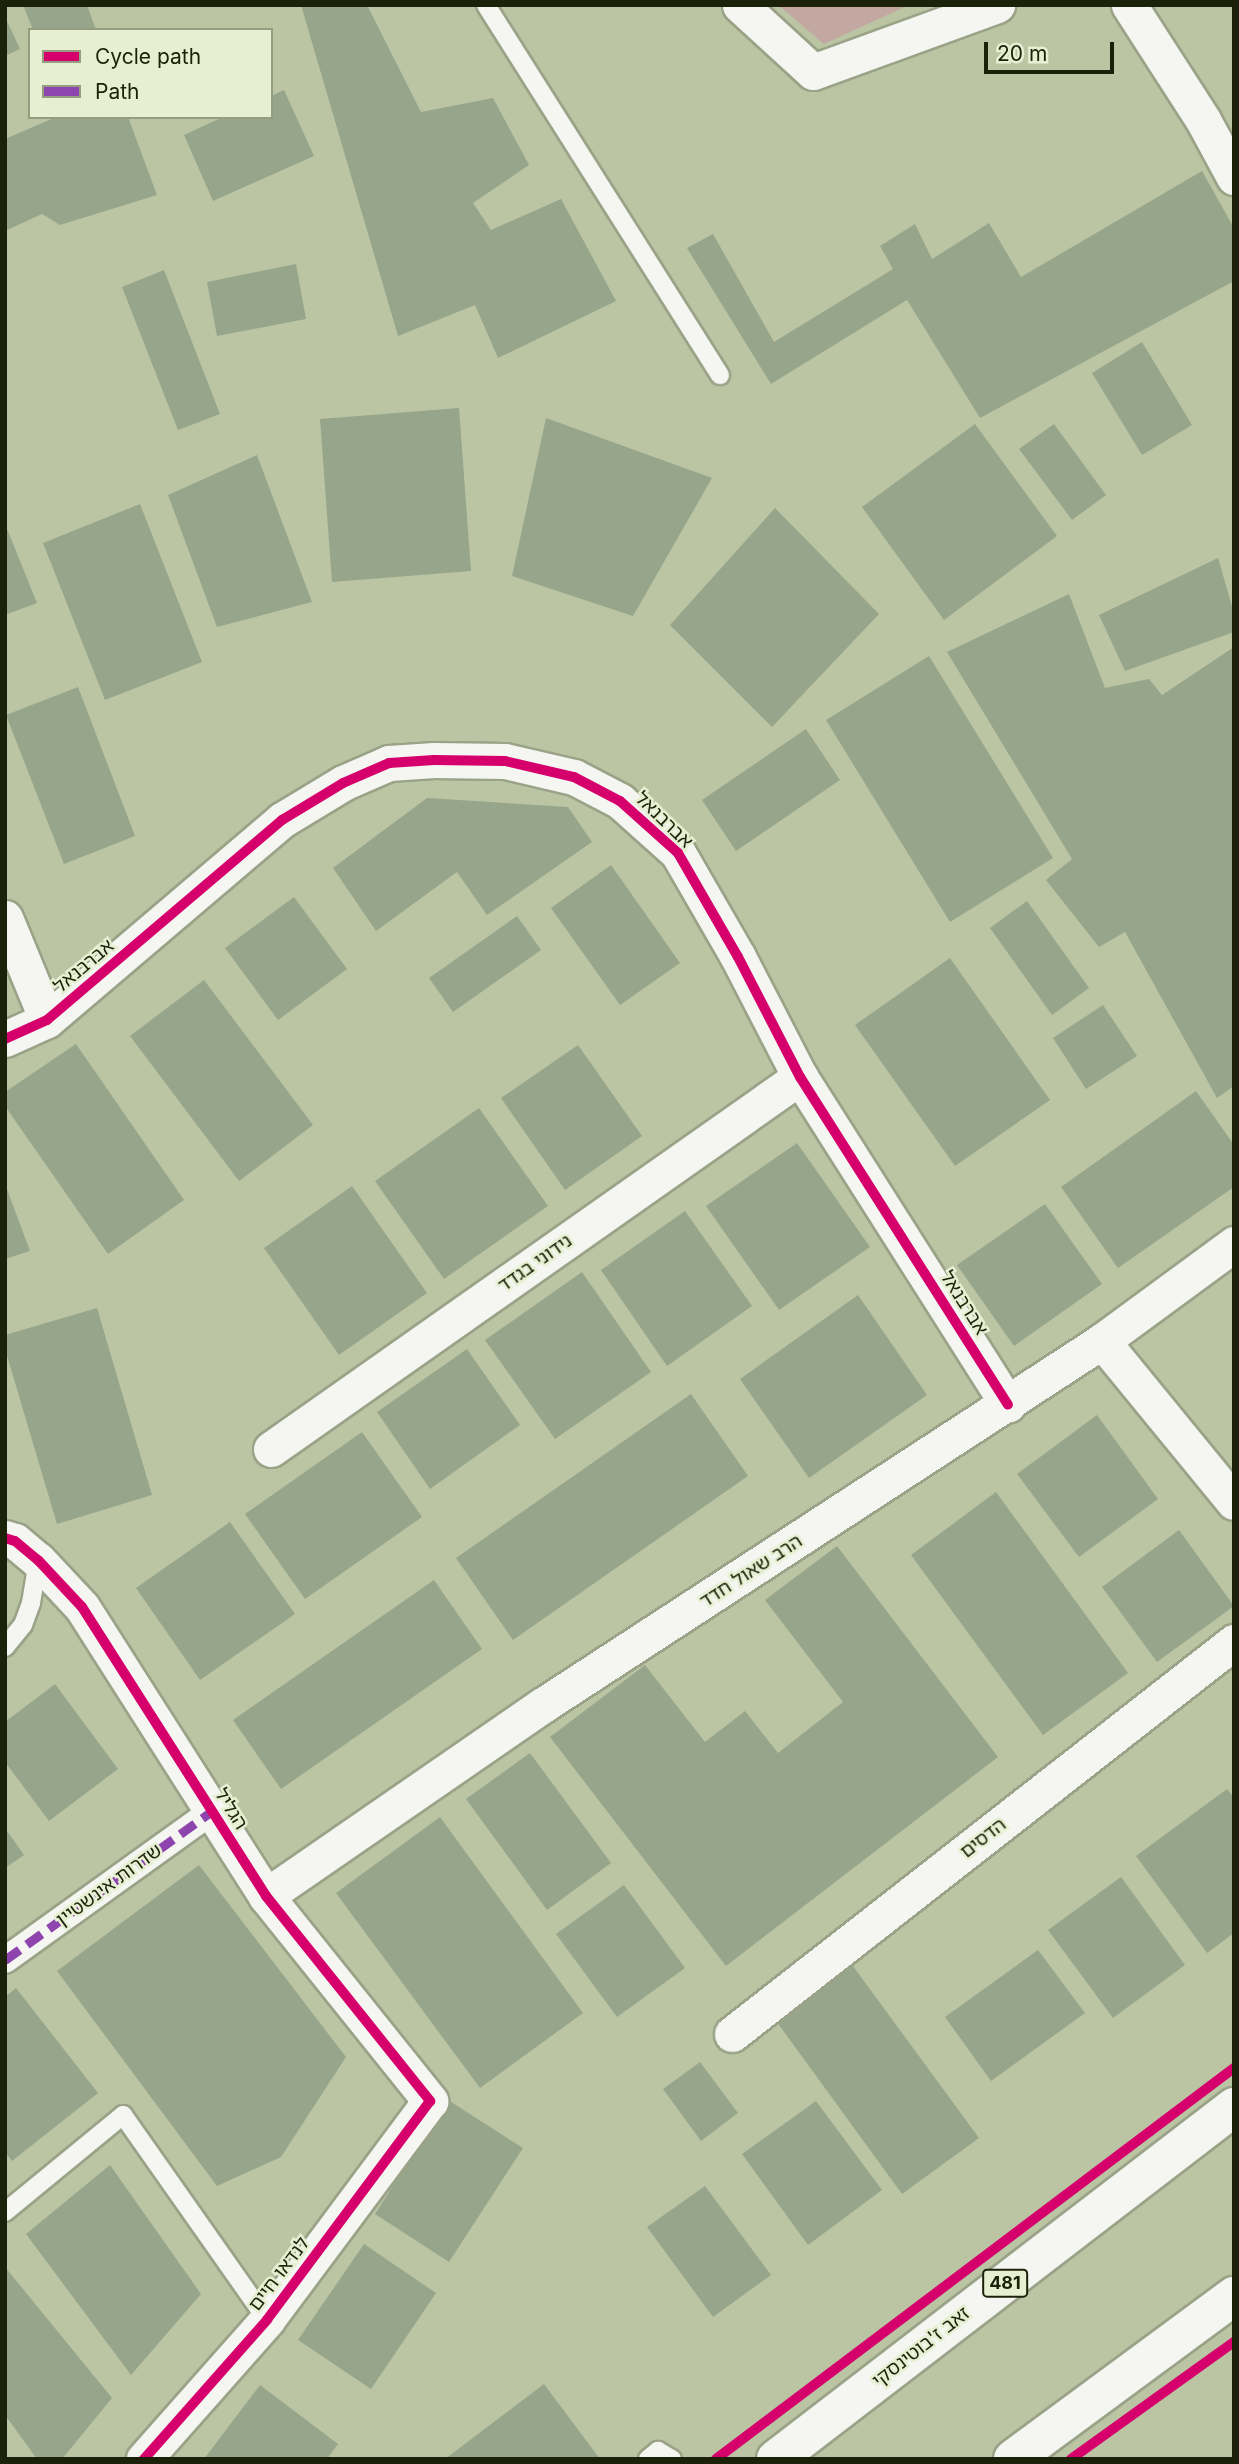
<!DOCTYPE html>
<html>
<head>
<meta charset="utf-8">
<style>
  body { margin:0 }
  #map { position:relative; width:1239px; height:2464px; overflow:hidden; background:#bbc5a4; font-family:Inter,"Noto Sans Hebrew",sans-serif }
  div>[style] { position:absolute }
  [style*='--x'] { left:calc(var(--x)*1px); top:calc(var(--y)*1px); width:calc(var(--w)*1px); rotate:calc(var(--a)*1deg) }
  .green>* { inset:0; background:#c2a8a1 }
  .building>* { inset:0; background:#97a58b }
  .roads { filter:drop-shadow(2px 0 #9aa287) drop-shadow(-2px 0 #9aa287) drop-shadow(0 2px #9aa287) drop-shadow(0 -2px #9aa287) }
  .service>* { height:18px; margin:-9px; padding:0 9px; transform-origin:9px; border-radius:9px; background:#f5f6f1 }
  .pedestrian>* { height:26px; margin:-13px; padding:0 13px; transform-origin:13px; border-radius:13px; background:#f5f6f1 }
  .minor>* { height:35px; margin:-17.5px; padding:0 17.5px; transform-origin:17.5px; border-radius:17.5px; background:#f5f6f1 }
  .primary>* { height:38px; margin:-19px; padding:0 19px; transform-origin:19px; border-radius:19px; background:#f5f6f1 }
  .quiet>* { height:9px; margin-top:-4.5px; transform-origin:0; background:repeating-linear-gradient(90deg,#8e44ad 0 18px,transparent 0 27px) }
  .cycleway>* { height:10px; margin:-5px; padding:0 5px; transform-origin:5px; border-radius:5px; background:#d6006c }
  span { translate:-50% -50%; white-space:nowrap; text-align:center; line-height:1.15; -webkit-text-stroke:5px #e6efd1; paint-order:stroke }
  .shield-label span { padding:2px 5px; background:#e6efd1; border:2px solid; border-radius:5px; -webkit-text-stroke-width:0 }
  .shield-label { font-size:18px; color:#1c220a; font-weight:700 }
  .street-label { font-size:19px; color:#1c220a }
  .frame { position:absolute; inset:0; border:7px solid #1c220a; pointer-events:none }
  .legend { position:absolute; left:28px; top:28px; width:245px; height:91px; box-sizing:border-box; background:#e6efd1; border:2px solid #959d81; margin:0; padding:9px 12px; list-style:none; font-size:21px; color:#1c220a }
  .legend li { display:flex; align-items:center; gap:14px; height:35px }
  .legend b { width:35px; border:2px solid #959d81 }
  .scale { position:absolute; left:984px; top:42px; width:130px; height:32px; box-sizing:border-box; border:4px solid #1c220a; border-top:0; padding-left:9px; font-size:21px; line-height:24px; white-space:nowrap; color:#1c220a; -webkit-text-stroke:5px #e6efd1; paint-order:stroke }
</style>
</head>
<body>
<div id="map">
  <div class="green">
    <i style="clip-path:polygon(778px 5px,909px 5px,824px 44px)"></i>
  </div>
  <div class="building">
    <i style="clip-path:polygon(23px 5px,87px 5px,96px 30px,33px 30px)"></i>
    <i style="clip-path:polygon(301px 5px,367px 5px,421px 112px,493px 98px,529px 165px,473px 203px,491px 230px,561px 199px,616px 301px,498px 358px,475px 305px,398px 336px)"></i>
    <i style="clip-path:polygon(5px 17px,20px 49px,5px 56px)"></i>
    <i style="clip-path:polygon(284px 90px,314px 156px,213px 201px,184px 135px,223px 117px,271px 117px,271px 96px)"></i>
    <i style="clip-path:polygon(56px 117px,128px 117px,157px 195px,60px 225px,42px 214px,5px 231px,5px 139px)"></i>
    <i style="clip-path:polygon(1202px 171px,1234px 228px,1234px 281px,980px 418px,907px 300px,771px 384px,687px 248px,713px 234px,774px 342px,893px 269px,880px 246px,915px 224px,932px 259px,989px 223px,1021px 277px)"></i>
    <i style="clip-path:polygon(296px 264px,306px 319px,217px 336px,207px 282px)"></i>
    <i style="clip-path:polygon(164px 270px,220px 414px,178px 430px,122px 287px)"></i>
    <i style="clip-path:polygon(1142px 342px,1192px 425px,1142px 455px,1092px 373px)"></i>
    <i style="clip-path:polygon(459px 408px,471px 571px,332px 582px,320px 419px)"></i>
    <i style="clip-path:polygon(546px 418px,712px 478px,633px 616px,512px 576px)"></i>
    <i style="clip-path:polygon(975px 424px,1057px 536px,944px 620px,862px 507px)"></i>
    <i style="clip-path:polygon(1054px 424px,1106px 495px,1072px 520px,1019px 449px)"></i>
    <i style="clip-path:polygon(257px 455px,312px 602px,217px 627px,168px 495px)"></i>
    <i style="clip-path:polygon(140px 504px,202px 662px,105px 700px,43px 543px)"></i>
    <i style="clip-path:polygon(775px 508px,879px 614px,772px 727px,670px 625px)"></i>
    <i style="clip-path:polygon(5px 524px,37px 603px,5px 615px)"></i>
    <i style="clip-path:polygon(1218px 558px,1234px 613px,1234px 632px,1125px 671px,1099px 615px)"></i>
    <i style="clip-path:polygon(1069px 594px,1105px 688px,1149px 679px,1162px 695px,1234px 647px,1234px 1086px,1217px 1098px,1125px 932px,1099px 947px,1046px 880px,1072px 859px,947px 652px)"></i>
    <i style="clip-path:polygon(929px 656px,1053px 858px,950px 922px,826px 720px)"></i>
    <i style="clip-path:polygon(78px 687px,135px 836px,64px 864px,6px 715px)"></i>
    <i style="clip-path:polygon(806px 729px,840px 780px,736px 851px,702px 800px)"></i>
    <i style="clip-path:polygon(427px 798px,568px 807px,592px 842px,487px 915px,457px 872px,376px 931px,333px 868px)"></i>
    <i style="clip-path:polygon(611px 865px,680px 963px,620px 1005px,551px 908px)"></i>
    <i style="clip-path:polygon(294px 897px,347px 969px,278px 1020px,225px 948px)"></i>
    <i style="clip-path:polygon(1027px 901px,1089px 988px,1052px 1015px,990px 928px)"></i>
    <i style="clip-path:polygon(517px 916px,541px 950px,453px 1012px,429px 978px)"></i>
    <i style="clip-path:polygon(950px 958px,1050px 1100px,955px 1166px,855px 1025px)"></i>
    <i style="clip-path:polygon(204px 980px,313px 1125px,239px 1181px,130px 1036px)"></i>
    <i style="clip-path:polygon(1103px 1005px,1137px 1056px,1086px 1089px,1053px 1038px)"></i>
    <i style="clip-path:polygon(76px 1044px,184px 1200px,108px 1254px,5px 1106px,5px 1092px)"></i>
    <i style="clip-path:polygon(578px 1045px,642px 1136px,565px 1190px,501px 1098px)"></i>
    <i style="clip-path:polygon(1196px 1091px,1234px 1145px,1234px 1187px,1118px 1268px,1061px 1187px)"></i>
    <i style="clip-path:polygon(479px 1108px,548px 1206px,444px 1279px,375px 1181px)"></i>
    <i style="clip-path:polygon(797px 1143px,870px 1247px,779px 1310px,706px 1206px)"></i>
    <i style="clip-path:polygon(5px 1184px,30px 1251px,5px 1259px)"></i>
    <i style="clip-path:polygon(352px 1186px,427px 1293px,339px 1355px,264px 1248px)"></i>
    <i style="clip-path:polygon(1045px 1204px,1102px 1284px,1014px 1346px,957px 1265px)"></i>
    <i style="clip-path:polygon(685px 1211px,752px 1306px,667px 1366px,601px 1270px)"></i>
    <i style="clip-path:polygon(582px 1272px,651px 1372px,555px 1439px,485px 1340px)"></i>
    <i style="clip-path:polygon(858px 1295px,927px 1395px,809px 1478px,740px 1379px)"></i>
    <i style="clip-path:polygon(97px 1308px,152px 1495px,57px 1524px,5px 1349px,5px 1335px)"></i>
    <i style="clip-path:polygon(467px 1349px,520px 1425px,430px 1489px,377px 1412px)"></i>
    <i style="clip-path:polygon(691px 1394px,748px 1476px,513px 1640px,456px 1558px)"></i>
    <i style="clip-path:polygon(1097px 1415px,1158px 1499px,1079px 1557px,1017px 1474px)"></i>
    <i style="clip-path:polygon(362px 1432px,422px 1517px,305px 1599px,245px 1514px)"></i>
    <i style="clip-path:polygon(996px 1492px,1128px 1673px,1043px 1735px,911px 1555px)"></i>
    <i style="clip-path:polygon(230px 1522px,295px 1614px,200px 1680px,136px 1588px)"></i>
    <i style="clip-path:polygon(1179px 1530px,1234px 1606px,1157px 1662px,1102px 1587px)"></i>
    <i style="clip-path:polygon(837px 1546px,998px 1757px,726px 1966px,550px 1737px,645px 1665px,705px 1742px,745px 1711px,778px 1753px,843px 1702px,765px 1600px)"></i>
    <i style="clip-path:polygon(434px 1580px,482px 1649px,281px 1789px,233px 1720px)"></i>
    <i style="clip-path:polygon(55px 1684px,118px 1769px,49px 1821px,5px 1762px,5px 1722px)"></i>
    <i style="clip-path:polygon(530px 1753px,611px 1863px,547px 1910px,466px 1799px)"></i>
    <i style="clip-path:polygon(1227px 1789px,1234px 1798px,1234px 1933px,1207px 1953px,1136px 1856px)"></i>
    <i style="clip-path:polygon(440px 1817px,583px 2013px,480px 2088px,336px 1893px)"></i>
    <i style="clip-path:polygon(5px 1828px,24px 1855px,5px 1868px)"></i>
    <i style="clip-path:polygon(199px 1865px,346px 2057px,281px 2157px,217px 2186px,57px 1971px)"></i>
    <i style="clip-path:polygon(1121px 1877px,1185px 1965px,1113px 2018px,1048px 1930px)"></i>
    <i style="clip-path:polygon(624px 1885px,685px 1968px,617px 2017px,556px 1934px)"></i>
    <i style="clip-path:polygon(1038px 1950px,1085px 2013px,991px 2081px,945px 2017px)"></i>
    <i style="clip-path:polygon(850px 1962px,979px 2138px,902px 2194px,774px 2018px)"></i>
    <i style="clip-path:polygon(16px 1988px,98px 2093px,12px 2161px,5px 2152px,5px 1997px)"></i>
    <i style="clip-path:polygon(700px 2062px,738px 2113px,701px 2141px,663px 2089px)"></i>
    <i style="clip-path:polygon(448px 2100px,523px 2148px,449px 2262px,375px 2214px)"></i>
    <i style="clip-path:polygon(816px 2101px,882px 2190px,808px 2245px,742px 2154px)"></i>
    <i style="clip-path:polygon(110px 2165px,201px 2294px,131px 2375px,26px 2234px)"></i>
    <i style="clip-path:polygon(705px 2186px,771px 2275px,713px 2317px,647px 2227px)"></i>
    <i style="clip-path:polygon(364px 2244px,436px 2293px,371px 2389px,298px 2340px)"></i>
    <i style="clip-path:polygon(5px 2267px,112px 2398px,62px 2459px,37px 2459px,5px 2415px)"></i>
    <i style="clip-path:polygon(544px 2384px,600px 2459px,445px 2459px)"></i>
    <i style="clip-path:polygon(260px 2385px,338px 2444px,327px 2459px,204px 2459px)"></i>
  </div>
  <div class="roads">
    <div class="service">
      <i style="--x:486;--y:5;--w:438;--a:57.7"></i>
      <i style="--x:5;--y:1647;--w:28;--a:-51"></i>
      <i style="--x:23;--y:1625;--w:23;--a:-70"></i>
      <i style="--x:31;--y:1603;--w:43;--a:-80.5"></i>
      <i style="--x:5;--y:2212;--w:153;--a:-39.4"></i>
      <i style="--x:123;--y:2115;--w:251;--a:54.9"></i>
      <i style="--x:648;--y:2459;--w:13;--a:-39"></i>
      <i style="--x:658;--y:2451;--w:16;--a:30"></i>
    </div>
    <div class="pedestrian">
      <i style="--x:5;--y:1960;--w:255;--a:-35.7"></i>
    </div>
    <div class="minor">
      <i style="--x:740;--y:5;--w:99;--a:42.5"></i>
      <i style="--x:813;--y:72;--w:196;--a:-20"></i>
      <i style="--x:1129;--y:5;--w:137;--a:57.2"></i>
      <i style="--x:1203;--y:120;--w:65;--a:61.5"></i>
      <i style="--x:5;--y:918;--w:110;--a:67.6"></i>
      <i style="--x:5;--y:1039;--w:46;--a:-24.3"></i>
      <i style="--x:47;--y:1020;--w:309;--a:-40.4"></i>
      <i style="--x:282;--y:820;--w:71;--a:-31.2"></i>
      <i style="--x:343;--y:783;--w:50;--a:-23.5"></i>
      <i style="--x:389;--y:763;--w:45;--a:-3.8"></i>
      <i style="--x:434;--y:760;--w:71;--a:0.8"></i>
      <i style="--x:505;--y:761;--w:71;--a:13.1"></i>
      <i style="--x:574;--y:777;--w:52;--a:27.6"></i>
      <i style="--x:620;--y:801;--w:78;--a:41.9"></i>
      <i style="--x:678;--y:853;--w:120;--a:60"></i>
      <i style="--x:738;--y:957;--w:135;--a:62.7"></i>
      <i style="--x:800;--y:1077;--w:388;--a:57.6"></i>
      <i style="--x:1102;--y:1341;--w:208;--a:50.7"></i>
      <i style="--x:271;--y:1449;--w:647;--a:-35.12"></i>
      <i style="--x:5;--y:1538;--w:10;--a:17"></i>
      <i style="--x:15;--y:1541;--w:30;--a:40"></i>
      <i style="--x:38;--y:1560;--w:64;--a:46.9"></i>
      <i style="--x:82;--y:1607;--w:343;--a:57.5"></i>
      <i style="--x:266;--y:1896;--w:263;--a:51.3"></i>
      <i style="--x:430;--y:2101;--w:273;--a:126.7"></i>
      <i style="--x:267;--y:2320;--w:186;--a:131.5"></i>
      <i style="--x:266;--y:1896;--w:336;--a:-34.6"></i>
      <i style="--x:543;--y:1705;--w:667;--a:-33.07"></i>
      <i style="--x:1102;--y:1341;--w:164;--a:-36.3"></i>
      <i style="--x:732;--y:2034;--w:637;--a:-37.99"></i>
    </div>
    <div class="primary">
      <i style="--x:776;--y:2459;--w:578;--a:-37.54"></i>
      <i style="--x:1013;--y:2459;--w:275;--a:-36.4"></i>
    </div>
  </div>
  <div class="quiet">
    <i style="--x:5;--y:1960;--w:255;--a:-35.7"></i>
  </div>
  <div class="cycleway">
    <i style="--x:5;--y:1039;--w:46;--a:-24.3"></i>
    <i style="--x:47;--y:1020;--w:309;--a:-40.4"></i>
    <i style="--x:282;--y:820;--w:71;--a:-31.2"></i>
    <i style="--x:343;--y:783;--w:50;--a:-23.5"></i>
    <i style="--x:389;--y:763;--w:45;--a:-3.8"></i>
    <i style="--x:434;--y:760;--w:71;--a:0.8"></i>
    <i style="--x:505;--y:761;--w:71;--a:13.1"></i>
    <i style="--x:574;--y:777;--w:52;--a:27.6"></i>
    <i style="--x:620;--y:801;--w:78;--a:41.9"></i>
    <i style="--x:678;--y:853;--w:120;--a:60"></i>
    <i style="--x:738;--y:957;--w:135;--a:62.7"></i>
    <i style="--x:800;--y:1077;--w:388;--a:57.6"></i>
    <i style="--x:5;--y:1538;--w:10;--a:17"></i>
    <i style="--x:15;--y:1541;--w:30;--a:40"></i>
    <i style="--x:38;--y:1560;--w:64;--a:46.9"></i>
    <i style="--x:82;--y:1607;--w:343;--a:57.5"></i>
    <i style="--x:266;--y:1896;--w:263;--a:51.3"></i>
    <i style="--x:430;--y:2101;--w:273;--a:126.7"></i>
    <i style="--x:267;--y:2320;--w:186;--a:131.5"></i>
    <i style="--x:716;--y:2459;--w:649;--a:-37.05"></i>
    <i style="--x:1071;--y:2459;--w:201;--a:-35.7"></i>
  </div>
  <div class="shield-label">
    <span style="left:1005px;top:2283px">481</span>
  </div>
  <div class="street-label">
    <span style="left:664px;top:820px;rotate:44deg">אברבנאל</span>
    <span style="left:84px;top:966px;rotate:-40deg">אברבנאל</span>
    <span style="left:535px;top:1263px;rotate:-35deg">נידוני בגדד</span>
    <span style="left:964px;top:1303px;rotate:58deg">אברבנאל</span>
    <span style="left:751px;top:1571px;rotate:-33deg">הרב שאול חדד</span>
    <span style="left:231px;top:1809px;rotate:58deg">הגליל</span>
    <span style="left:983px;top:1838px;rotate:-38deg">הדסים</span>
    <span style="left:109px;top:1885px;rotate:-36deg">שדרות אינשטיין</span>
    <span style="left:279px;top:2274px;rotate:-53deg">לנדאו חיים</span>
    <span style="left:921px;top:2347px;rotate:-38deg">זאב ז'בוטינסקי</span>
  </div>
  <div class="frame"></div>
  <ul class="legend">
  <li><b style="height:9px;background:#d6006c"></b>Cycle path</li>
  <li><b style="height:9px;background:#8e44ad"></b>Path</li>
  </ul>
  <div class="scale">20 m</div>
</div>
</body>
</html>
